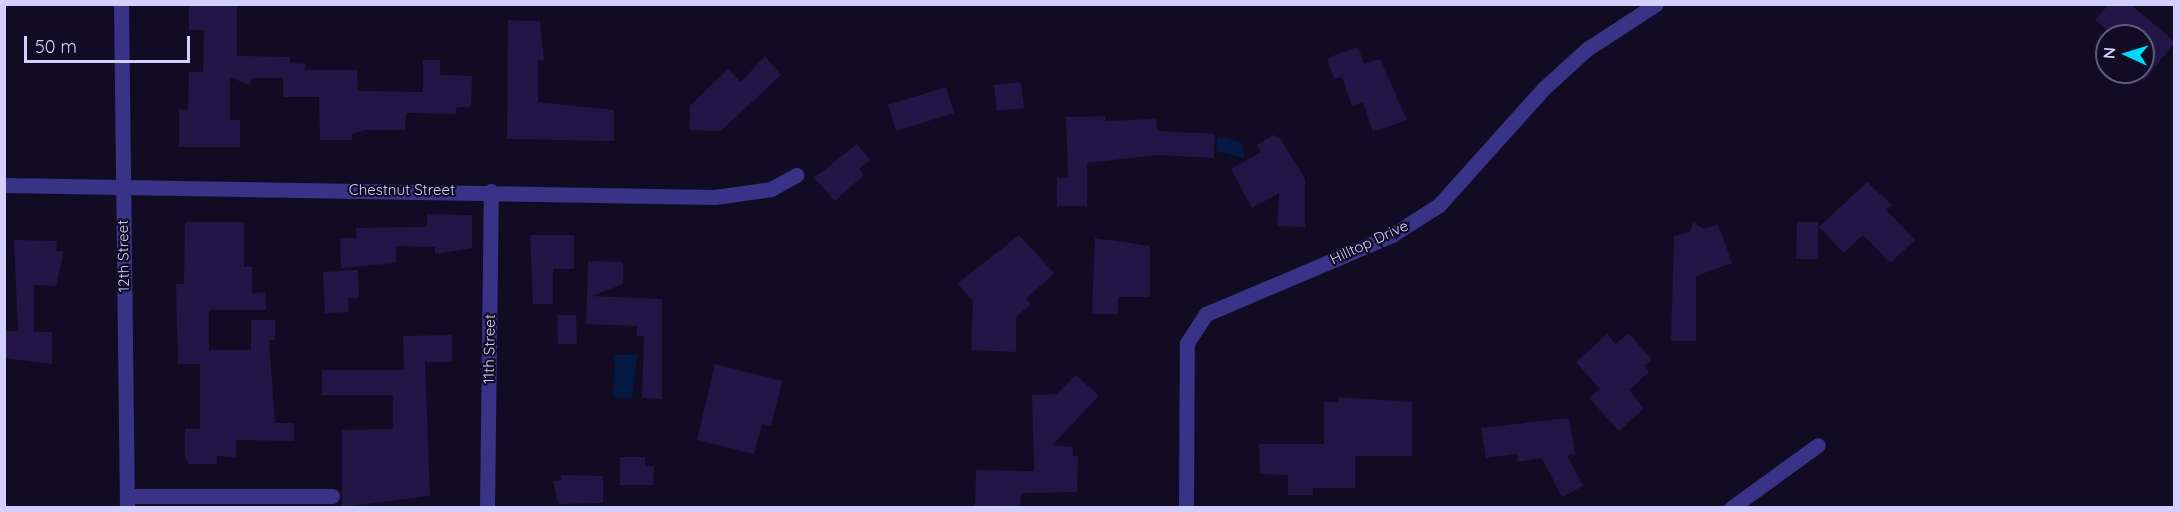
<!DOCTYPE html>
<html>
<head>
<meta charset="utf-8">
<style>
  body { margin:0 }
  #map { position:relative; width:2179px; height:512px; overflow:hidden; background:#110c24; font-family:Quicksand,sans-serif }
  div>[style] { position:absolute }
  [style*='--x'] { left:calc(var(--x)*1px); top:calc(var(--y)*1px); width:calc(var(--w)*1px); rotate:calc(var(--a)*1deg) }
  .water>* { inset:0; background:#051a43 }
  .building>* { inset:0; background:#211646 }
  .minor>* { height:15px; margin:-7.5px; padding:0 7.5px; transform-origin:7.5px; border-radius:7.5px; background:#383387 }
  span { translate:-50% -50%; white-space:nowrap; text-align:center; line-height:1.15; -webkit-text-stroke:4.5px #110c24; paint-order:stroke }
  .street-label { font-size:15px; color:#d5cfff }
  .frame { position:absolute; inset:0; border:6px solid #d5cfff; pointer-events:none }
  .north { position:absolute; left:2095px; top:24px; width:60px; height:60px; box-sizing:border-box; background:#110c24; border:2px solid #5f5a7c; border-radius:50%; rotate:274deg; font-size:16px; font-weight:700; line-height:24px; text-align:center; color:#d5cfff }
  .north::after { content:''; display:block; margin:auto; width:21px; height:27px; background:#00dafa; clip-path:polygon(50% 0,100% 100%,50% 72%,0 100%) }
  .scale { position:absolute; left:24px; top:36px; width:166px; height:27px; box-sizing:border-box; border:3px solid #d5cfff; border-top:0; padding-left:8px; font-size:18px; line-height:21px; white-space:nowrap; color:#d5cfff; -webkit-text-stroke:4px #110c24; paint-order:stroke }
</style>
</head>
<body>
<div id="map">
  <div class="water">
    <i style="clip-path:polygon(1218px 136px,1241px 142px,1245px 158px,1216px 151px)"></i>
    <i style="clip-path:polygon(615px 355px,637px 355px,632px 398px,613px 397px)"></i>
  </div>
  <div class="building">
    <i style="clip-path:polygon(189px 4px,237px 4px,237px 56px,290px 57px,290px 63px,306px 64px,305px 70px,357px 70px,358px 91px,423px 92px,423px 60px,440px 60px,440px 75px,472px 76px,471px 106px,456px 108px,456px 114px,406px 113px,405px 130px,364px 130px,352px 134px,352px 140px,320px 140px,319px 97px,283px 97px,283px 78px,253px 78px,249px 85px,230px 77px,230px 120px,240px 120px,240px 147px,179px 147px,179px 110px,188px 109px,189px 72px,203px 72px,204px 30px,189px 30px)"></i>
    <i style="clip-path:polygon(2109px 4px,2130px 4px,2175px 42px,2143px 82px,2143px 36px,2114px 36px,2095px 20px)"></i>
    <i style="clip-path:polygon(508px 20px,540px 21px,544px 60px,538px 60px,538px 102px,614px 110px,614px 141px,507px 139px)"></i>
    <i style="clip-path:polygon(1358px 47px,1364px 64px,1380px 59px,1407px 120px,1373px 132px,1363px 102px,1352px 106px,1342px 77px,1334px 79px,1327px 58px)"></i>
    <i style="clip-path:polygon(765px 56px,781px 75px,721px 131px,689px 130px,690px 106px,728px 69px,741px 82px)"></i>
    <i style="clip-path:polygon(1021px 82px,1024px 108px,997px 111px,994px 85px)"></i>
    <i style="clip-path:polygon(946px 87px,954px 113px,896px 131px,888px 105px)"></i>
    <i style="clip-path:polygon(1105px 116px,1105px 121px,1156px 119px,1157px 131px,1215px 134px,1214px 158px,1157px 155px,1087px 163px,1087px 206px,1057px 206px,1057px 178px,1068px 178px,1066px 117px)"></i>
    <i style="clip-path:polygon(1273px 135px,1280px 138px,1305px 179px,1305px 227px,1277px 226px,1279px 193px,1252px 208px,1231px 169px,1261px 152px,1257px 145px)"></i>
    <i style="clip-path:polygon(857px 144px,870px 160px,859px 169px,864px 175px,835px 201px,814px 178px)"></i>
    <i style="clip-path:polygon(1867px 182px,1892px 205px,1886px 210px,1915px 240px,1890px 263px,1863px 235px,1844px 253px,1819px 227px)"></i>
    <i style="clip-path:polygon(427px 214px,472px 215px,472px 248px,435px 254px,435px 247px,396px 246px,396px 263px,341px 268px,340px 238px,357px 238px,356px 228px,427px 227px)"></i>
    <i style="clip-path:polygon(185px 222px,244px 222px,244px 267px,252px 267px,252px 293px,265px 292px,266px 310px,209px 310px,209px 350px,251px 350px,251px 320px,275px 320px,275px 340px,269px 340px,275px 423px,294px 423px,294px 441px,236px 440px,236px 457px,217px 456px,217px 464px,189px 464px,185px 455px,185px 429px,200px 429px,200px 364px,178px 364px,176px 284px,184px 284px)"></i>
    <i style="clip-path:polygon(1693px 222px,1704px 229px,1718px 224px,1732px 263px,1696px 276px,1696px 341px,1671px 341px,1674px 236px,1690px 232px)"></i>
    <i style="clip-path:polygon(1797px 222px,1818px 222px,1818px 259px,1796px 259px)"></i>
    <i style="clip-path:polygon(530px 235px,574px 235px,574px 269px,553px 269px,553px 304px,533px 304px)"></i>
    <i style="clip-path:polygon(1019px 235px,1054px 273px,1026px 299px,1031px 304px,1016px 317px,1016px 352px,971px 350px,973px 301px,957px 284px)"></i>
    <i style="clip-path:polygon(1095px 238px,1150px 246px,1150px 297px,1118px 297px,1118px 314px,1092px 314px)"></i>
    <i style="clip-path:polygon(14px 240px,57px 241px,56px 251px,64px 251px,56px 286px,34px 285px,34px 332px,52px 332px,52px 364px,4px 358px,4px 331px,18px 331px)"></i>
    <i style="clip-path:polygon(588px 261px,623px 262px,623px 284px,592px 296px,662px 299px,662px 399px,642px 398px,644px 336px,637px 336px,637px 326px,586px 324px)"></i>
    <i style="clip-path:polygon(358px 270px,359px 298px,348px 298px,349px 312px,325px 313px,323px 272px)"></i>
    <i style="clip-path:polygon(557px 315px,576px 315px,577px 344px,558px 344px)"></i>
    <i style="clip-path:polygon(1628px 333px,1652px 359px,1644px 366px,1649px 372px,1629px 390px,1644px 408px,1619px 431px,1589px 398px,1600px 389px,1576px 362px,1607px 334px,1616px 344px)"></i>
    <i style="clip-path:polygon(452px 335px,452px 362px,425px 362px,430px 496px,342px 507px,342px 430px,393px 429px,393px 395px,322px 395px,322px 370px,404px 370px,403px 336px)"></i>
    <i style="clip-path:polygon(715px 364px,782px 381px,771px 426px,762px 424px,754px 454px,697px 440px)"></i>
    <i style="clip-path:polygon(1076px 375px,1099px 396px,1052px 445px,1073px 447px,1073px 456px,1078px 456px,1077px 492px,1021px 493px,1020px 507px,975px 507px,976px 470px,1034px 471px,1032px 395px,1057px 394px)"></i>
    <i style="clip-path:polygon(1339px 397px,1412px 402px,1412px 456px,1355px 456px,1355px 488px,1313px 488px,1313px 495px,1288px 495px,1288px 475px,1260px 474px,1259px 444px,1324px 444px,1324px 402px,1339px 402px)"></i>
    <i style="clip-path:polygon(1569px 418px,1575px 454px,1567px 455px,1583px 486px,1562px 497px,1542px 458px,1518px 462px,1517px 454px,1486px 458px,1481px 428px)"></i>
    <i style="clip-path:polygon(620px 457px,645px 457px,645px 466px,654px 466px,653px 485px,620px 485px)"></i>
    <i style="clip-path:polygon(561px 475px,603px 476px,603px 503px,558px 504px,553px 481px,561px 480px)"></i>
  </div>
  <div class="minor">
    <i style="--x:121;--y:4;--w:504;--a:89.32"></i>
    <i style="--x:4;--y:185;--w:711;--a:0.97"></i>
    <i style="--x:715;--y:197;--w:57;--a:-8.1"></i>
    <i style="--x:771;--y:189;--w:29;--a:-29"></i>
    <i style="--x:127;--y:496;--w:205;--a:0"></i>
    <i style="--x:487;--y:508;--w:317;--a:-89.3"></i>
    <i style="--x:1186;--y:508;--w:165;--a:-89.7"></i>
    <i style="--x:1187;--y:343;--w:35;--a:-57"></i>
    <i style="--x:1206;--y:314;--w:202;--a:-23"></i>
    <i style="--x:1392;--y:235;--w:56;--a:-32.6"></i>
    <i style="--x:1439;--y:205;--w:157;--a:-48.1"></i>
    <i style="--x:1544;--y:88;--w:58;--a:-42.2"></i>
    <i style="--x:1587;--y:49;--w:82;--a:-33.1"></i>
    <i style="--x:1731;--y:508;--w:107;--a:-35.9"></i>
  </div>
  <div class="street-label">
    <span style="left:402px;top:190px">Chestnut Street</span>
    <span style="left:1369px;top:242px;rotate:-25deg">Hilltop Drive</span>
    <span style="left:123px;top:256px;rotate:-91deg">12th Street</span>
    <span style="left:489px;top:349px;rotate:-89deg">11th Street</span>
  </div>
  <div class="frame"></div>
  <div class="north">N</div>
  <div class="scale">50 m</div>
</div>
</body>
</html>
